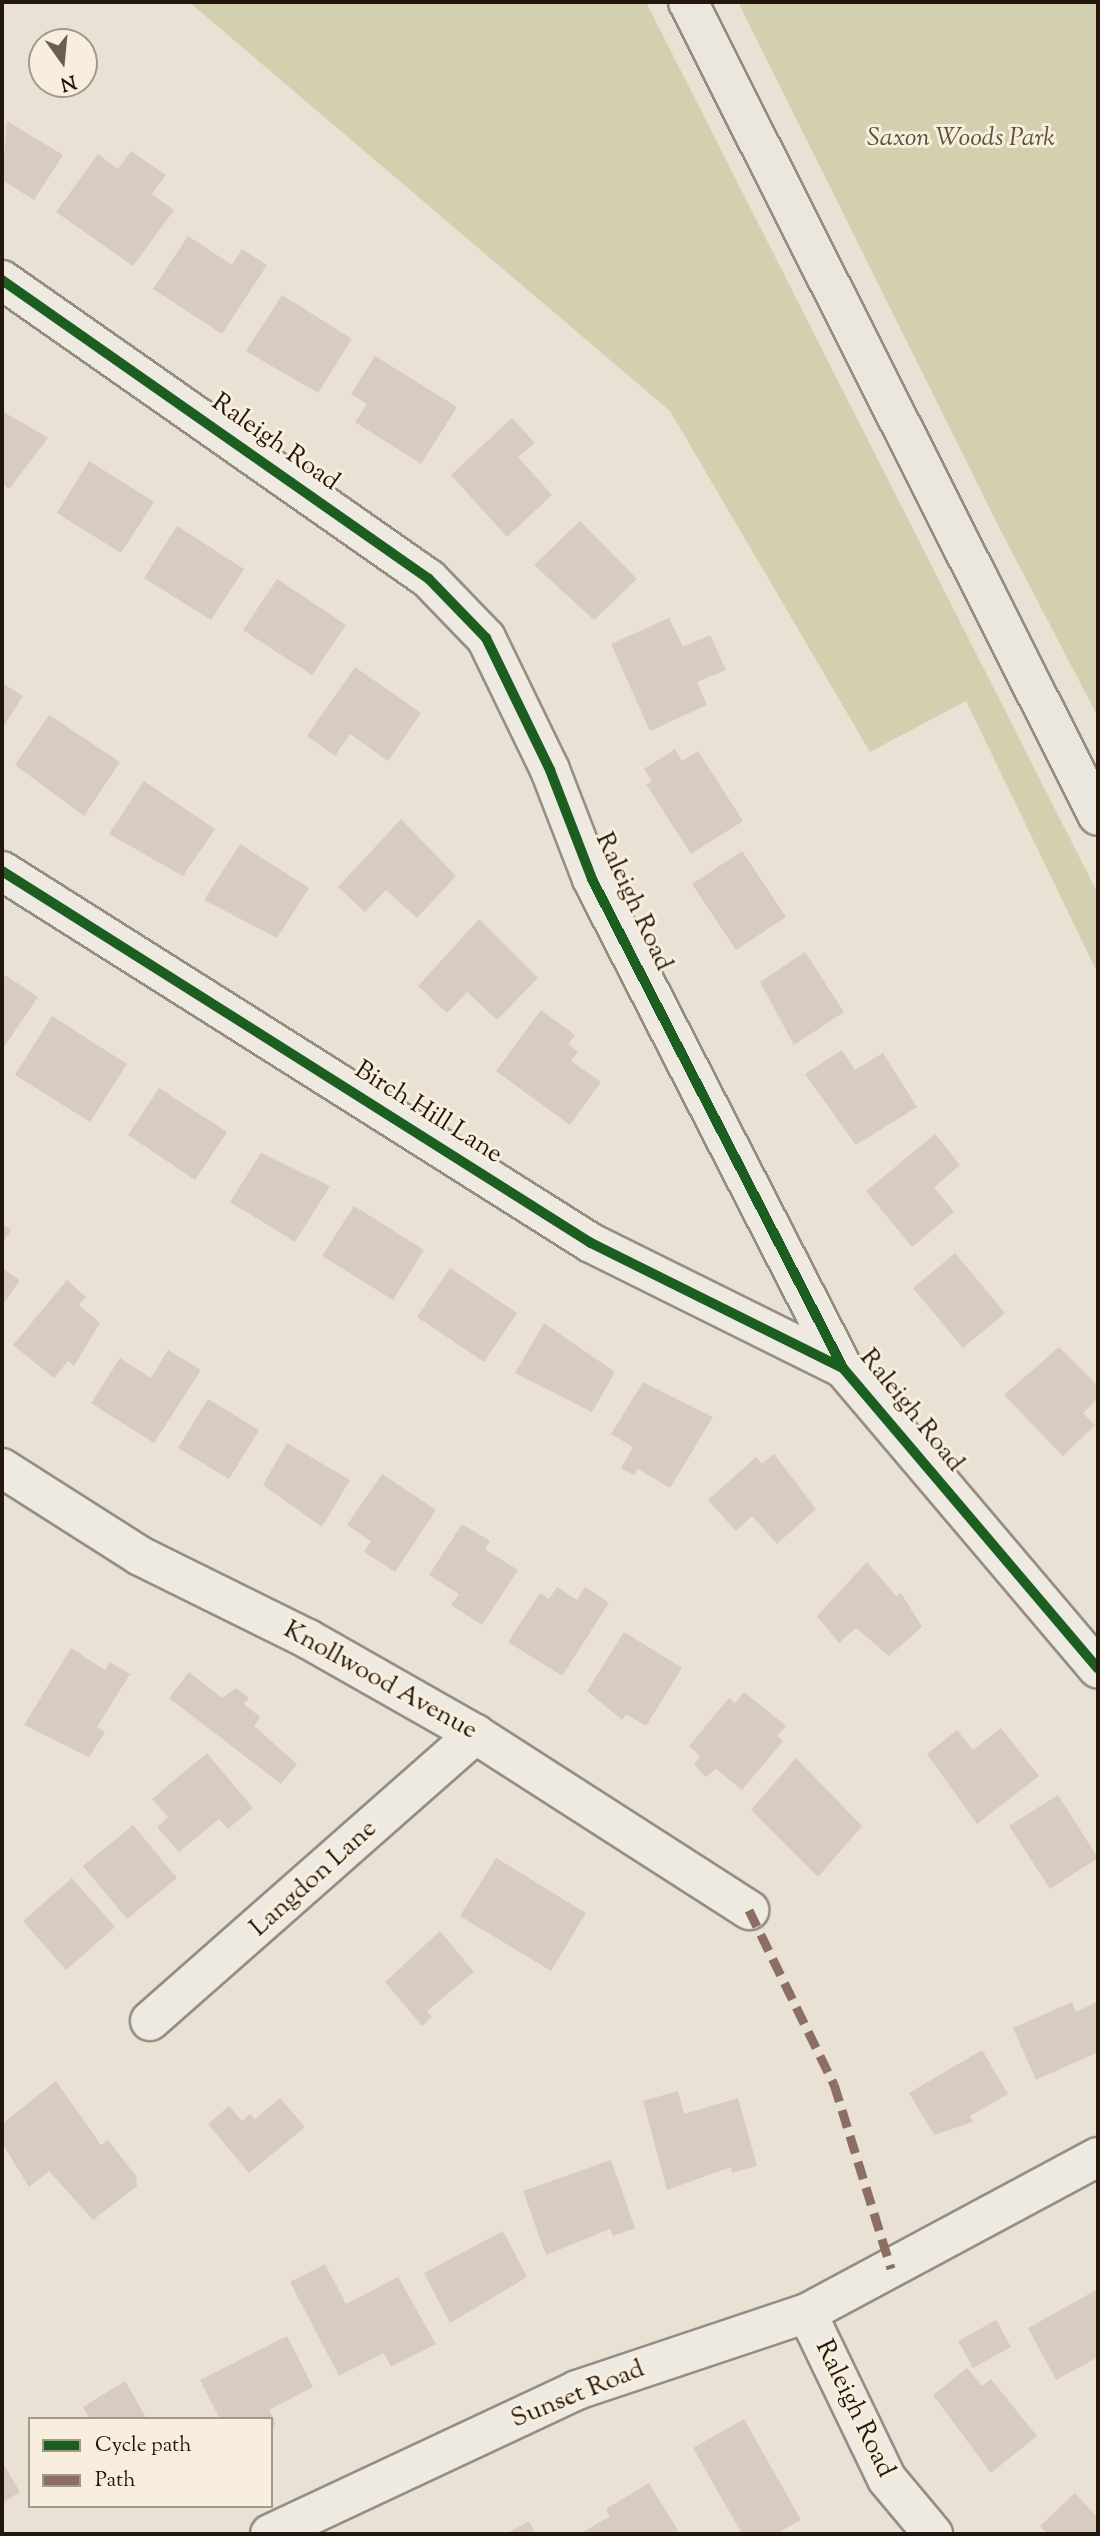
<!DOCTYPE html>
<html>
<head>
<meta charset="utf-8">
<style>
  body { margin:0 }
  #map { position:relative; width:1100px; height:2536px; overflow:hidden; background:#e9e2d4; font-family:"Sorts Mill Goudy",serif }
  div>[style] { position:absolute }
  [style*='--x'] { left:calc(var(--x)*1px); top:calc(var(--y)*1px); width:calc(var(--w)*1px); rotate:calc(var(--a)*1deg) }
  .green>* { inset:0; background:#d3d0b0 }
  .building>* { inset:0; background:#d8cbc0 }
  .roads { filter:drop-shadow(2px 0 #948e85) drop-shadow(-2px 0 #948e85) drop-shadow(0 2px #948e85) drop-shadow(0 -2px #948e85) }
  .street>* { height:38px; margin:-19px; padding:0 19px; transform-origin:19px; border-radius:19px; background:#eeeae2 }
  .highway>* { height:38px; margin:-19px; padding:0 19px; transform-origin:19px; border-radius:19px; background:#ebe6de }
  .quiet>* { height:9px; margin-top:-4.5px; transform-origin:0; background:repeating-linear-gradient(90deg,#8d6e63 0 18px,transparent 0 27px) }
  .cycleway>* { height:10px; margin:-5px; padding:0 5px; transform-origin:5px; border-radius:5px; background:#1b5e20 }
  span { translate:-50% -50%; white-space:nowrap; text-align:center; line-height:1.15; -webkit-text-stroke:6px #f7eedd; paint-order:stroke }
  .park-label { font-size:26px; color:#5c523b; font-style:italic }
  .street-label { font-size:26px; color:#25160b }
  .frame { position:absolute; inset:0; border:4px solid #25160b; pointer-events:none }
  .legend { position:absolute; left:28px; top:2417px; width:245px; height:91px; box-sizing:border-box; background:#f7eedd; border:2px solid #a39889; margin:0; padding:9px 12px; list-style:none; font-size:21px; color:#25160b }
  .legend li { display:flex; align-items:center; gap:14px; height:35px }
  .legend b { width:35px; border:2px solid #a39889 }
  .north { position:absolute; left:28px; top:28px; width:70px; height:70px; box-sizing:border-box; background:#f7eedd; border:2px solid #a39889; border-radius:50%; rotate:165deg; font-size:19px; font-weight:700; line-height:28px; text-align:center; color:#25160b }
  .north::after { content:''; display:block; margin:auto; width:24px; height:32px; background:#6a5d51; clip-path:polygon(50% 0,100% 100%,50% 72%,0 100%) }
</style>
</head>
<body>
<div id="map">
  <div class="green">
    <i style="clip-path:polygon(189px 2px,646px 2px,1098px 894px,1098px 974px,966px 701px,870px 752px,670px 411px)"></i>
    <i style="clip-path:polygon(738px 2px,1098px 2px,1098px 717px,1002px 533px)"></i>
  </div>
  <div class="building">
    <i style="clip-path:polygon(7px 121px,63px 155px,34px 200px,2px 180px)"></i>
    <i style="clip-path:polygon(131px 151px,166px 175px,152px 194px,174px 210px,133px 266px,56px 212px,98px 154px,118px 169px)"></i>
    <i style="clip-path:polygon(188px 236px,232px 265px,242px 249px,267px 265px,222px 334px,153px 289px)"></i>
    <i style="clip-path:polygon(282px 295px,352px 339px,318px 393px,246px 351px)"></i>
    <i style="clip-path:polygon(375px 356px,457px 407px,421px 464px,355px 422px,367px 404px,351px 394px)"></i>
    <i style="clip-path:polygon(2px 411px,48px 438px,9px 489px,2px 483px)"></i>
    <i style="clip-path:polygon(512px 418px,535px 443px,518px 457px,552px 495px,507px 537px,451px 475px)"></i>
    <i style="clip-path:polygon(89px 461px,154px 502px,121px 553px,57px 513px)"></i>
    <i style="clip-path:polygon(580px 521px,637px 579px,594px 620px,534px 565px)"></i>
    <i style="clip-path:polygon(177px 526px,244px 569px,211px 620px,144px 578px)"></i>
    <i style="clip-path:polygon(277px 579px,346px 625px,312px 675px,243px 630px)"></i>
    <i style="clip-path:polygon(669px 618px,683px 647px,710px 635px,726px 670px,697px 682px,707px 705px,650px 731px,611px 644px)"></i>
    <i style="clip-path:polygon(355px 667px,421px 713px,388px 761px,350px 734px,335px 756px,307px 736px)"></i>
    <i style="clip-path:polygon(2px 683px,23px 696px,2px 729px)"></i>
    <i style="clip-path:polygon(49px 715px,120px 762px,84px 816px,15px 765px)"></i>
    <i style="clip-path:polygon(675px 749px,682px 761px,698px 751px,743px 821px,691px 854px,646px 784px,652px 781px,644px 769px)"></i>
    <i style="clip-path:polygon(144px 781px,215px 829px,183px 876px,109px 834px)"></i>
    <i style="clip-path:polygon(401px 819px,456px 876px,417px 918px,386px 890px,365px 912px,338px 887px)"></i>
    <i style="clip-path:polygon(240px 844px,309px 888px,277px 938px,204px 900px)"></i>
    <i style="clip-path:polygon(742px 851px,786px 917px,736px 950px,692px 884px)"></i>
    <i style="clip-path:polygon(479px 919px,538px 978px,497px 1020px,467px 992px,447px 1013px,418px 986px)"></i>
    <i style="clip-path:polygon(805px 952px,844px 1012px,794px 1045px,760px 982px)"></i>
    <i style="clip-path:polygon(5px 975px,38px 997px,2px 1050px,2px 980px)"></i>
    <i style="clip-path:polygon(541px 1010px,575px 1035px,568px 1044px,578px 1052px,571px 1061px,601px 1082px,570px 1125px,496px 1071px)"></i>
    <i style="clip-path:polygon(52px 1016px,127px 1064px,90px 1122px,15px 1075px)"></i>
    <i style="clip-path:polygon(842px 1050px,855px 1070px,883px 1053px,917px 1107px,856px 1145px,805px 1074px)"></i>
    <i style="clip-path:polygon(159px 1088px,227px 1132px,195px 1180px,128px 1135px)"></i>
    <i style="clip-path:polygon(935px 1134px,960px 1165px,934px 1187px,954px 1212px,912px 1247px,866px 1191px)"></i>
    <i style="clip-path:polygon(261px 1153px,330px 1186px,295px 1242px,230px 1202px)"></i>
    <i style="clip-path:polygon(354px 1206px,424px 1250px,393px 1300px,322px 1256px)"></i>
    <i style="clip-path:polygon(2px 1223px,11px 1230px,2px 1244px)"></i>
    <i style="clip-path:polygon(955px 1253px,1005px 1313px,963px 1348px,913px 1288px)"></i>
    <i style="clip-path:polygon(2px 1268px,20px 1280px,2px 1306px)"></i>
    <i style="clip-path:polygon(450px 1268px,517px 1313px,484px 1362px,417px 1317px)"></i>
    <i style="clip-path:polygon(67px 1280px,86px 1297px,79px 1305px,100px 1323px,74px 1366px,68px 1361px,54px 1378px,13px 1345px)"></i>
    <i style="clip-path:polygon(544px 1323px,615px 1372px,592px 1412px,515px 1373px)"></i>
    <i style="clip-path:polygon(1059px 1347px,1098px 1386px,1098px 1398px,1083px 1413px,1095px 1425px,1063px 1456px,1004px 1395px)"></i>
    <i style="clip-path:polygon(168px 1350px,201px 1370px,154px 1443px,91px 1403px,120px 1358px,151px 1378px)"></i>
    <i style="clip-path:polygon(643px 1382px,713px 1417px,670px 1488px,638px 1469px,634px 1475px,621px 1468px,633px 1447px,611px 1434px)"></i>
    <i style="clip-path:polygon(208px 1399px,259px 1430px,229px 1479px,178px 1448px)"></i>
    <i style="clip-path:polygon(287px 1443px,350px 1480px,322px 1527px,263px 1485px)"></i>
    <i style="clip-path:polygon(774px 1454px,816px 1509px,777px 1544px,752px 1516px,736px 1531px,708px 1500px,756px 1457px,762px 1464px)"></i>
    <i style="clip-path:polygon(382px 1474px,436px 1510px,395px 1572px,364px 1552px,371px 1541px,347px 1525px)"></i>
    <i style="clip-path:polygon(462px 1524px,490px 1541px,485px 1549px,518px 1570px,482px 1625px,451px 1605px,459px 1594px,429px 1575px)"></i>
    <i style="clip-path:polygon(867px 1562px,896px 1596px,901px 1593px,922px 1627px,889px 1656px,856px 1628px,839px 1643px,817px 1616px)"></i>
    <i style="clip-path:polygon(557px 1587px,577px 1600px,585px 1587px,609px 1603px,562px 1676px,508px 1642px,540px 1593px,549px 1599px)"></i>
    <i style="clip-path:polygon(624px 1632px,682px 1668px,646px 1726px,626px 1714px,622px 1720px,587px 1691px)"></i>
    <i style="clip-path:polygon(71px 1648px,105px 1670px,110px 1662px,130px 1674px,97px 1727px,105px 1732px,89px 1757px,24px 1725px)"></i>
    <i style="clip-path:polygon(189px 1672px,222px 1698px,236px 1688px,249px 1698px,244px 1704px,260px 1717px,254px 1726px,297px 1764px,281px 1784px,169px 1698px)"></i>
    <i style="clip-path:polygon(744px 1692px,786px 1726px,777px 1736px,783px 1741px,742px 1790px,716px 1769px,705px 1777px,694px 1764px,700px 1756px,689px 1746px,729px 1698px,735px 1703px)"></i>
    <i style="clip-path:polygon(1001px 1728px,1039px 1776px,977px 1824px,927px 1754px,957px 1730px,973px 1750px)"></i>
    <i style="clip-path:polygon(207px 1753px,253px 1808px,228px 1829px,219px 1819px,179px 1852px,157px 1827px,168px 1817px,152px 1799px)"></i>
    <i style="clip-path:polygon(796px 1758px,862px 1826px,818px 1877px,751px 1810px)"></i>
    <i style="clip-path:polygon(1058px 1795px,1098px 1858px,1050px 1889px,1009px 1826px)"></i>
    <i style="clip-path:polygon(133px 1825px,177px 1878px,127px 1919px,83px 1866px)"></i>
    <i style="clip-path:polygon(496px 1858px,586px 1913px,551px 1971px,460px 1916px)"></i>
    <i style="clip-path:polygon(72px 1878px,115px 1927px,66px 1970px,23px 1921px)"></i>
    <i style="clip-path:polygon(440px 1931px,474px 1972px,427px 2011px,432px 2017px,422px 2026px,385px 1982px)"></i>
    <i style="clip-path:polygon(1072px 2002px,1076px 2012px,1097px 2002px,1098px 2052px,1036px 2080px,1013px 2028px)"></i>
    <i style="clip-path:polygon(982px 2050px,1008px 2094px,970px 2116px,973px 2122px,934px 2135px,909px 2093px)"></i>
    <i style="clip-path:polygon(56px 2081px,101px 2145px,108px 2140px,136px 2176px,137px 2186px,93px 2220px,49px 2171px,29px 2187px,2px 2143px,2px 2124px)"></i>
    <i style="clip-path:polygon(678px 2091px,684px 2114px,738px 2098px,757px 2166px,732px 2173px,731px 2167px,667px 2190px,643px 2101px)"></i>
    <i style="clip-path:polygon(280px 2098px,305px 2127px,249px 2173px,208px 2124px,229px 2106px,242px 2121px,250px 2114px,255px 2119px)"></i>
    <i style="clip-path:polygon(611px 2160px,635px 2228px,613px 2236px,610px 2229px,546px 2255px,523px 2191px)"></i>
    <i style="clip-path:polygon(503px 2231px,527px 2277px,450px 2323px,424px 2273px)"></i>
    <i style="clip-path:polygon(325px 2264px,346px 2304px,398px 2277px,436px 2344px,391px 2367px,384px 2353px,339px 2376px,290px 2282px)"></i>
    <i style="clip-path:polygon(1098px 2289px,1098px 2357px,1056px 2380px,1028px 2328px)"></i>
    <i style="clip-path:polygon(996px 2320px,1011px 2347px,973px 2368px,958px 2341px)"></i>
    <i style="clip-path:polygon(287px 2336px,313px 2387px,269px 2410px,276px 2424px,271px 2427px,271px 2419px,220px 2419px,200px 2380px)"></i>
    <i style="clip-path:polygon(967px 2368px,982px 2386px,991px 2379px,1037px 2436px,991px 2473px,933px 2395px)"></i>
    <i style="clip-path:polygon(125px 2381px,147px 2419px,90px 2419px,83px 2407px)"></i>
    <i style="clip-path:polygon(744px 2419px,801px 2520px,776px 2534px,742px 2534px,693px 2448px)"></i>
    <i style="clip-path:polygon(2px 2462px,20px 2492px,2px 2503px)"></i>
    <i style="clip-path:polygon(649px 2483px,680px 2534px,580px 2534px,610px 2516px,606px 2509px)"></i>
    <i style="clip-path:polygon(1075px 2493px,1098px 2518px,1098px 2534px,1047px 2534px,1040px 2526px)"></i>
    <i style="clip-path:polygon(529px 2521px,536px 2534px,505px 2534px)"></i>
  </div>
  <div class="roads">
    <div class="street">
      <i style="--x:2;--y:280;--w:521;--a:35"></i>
      <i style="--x:429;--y:579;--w:82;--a:46"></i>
      <i style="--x:486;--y:638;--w:147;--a:64.1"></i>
      <i style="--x:550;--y:770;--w:117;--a:68.9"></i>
      <i style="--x:592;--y:879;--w:550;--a:62.83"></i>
      <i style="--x:843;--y:1368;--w:394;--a:49.7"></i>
      <i style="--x:2;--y:871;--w:697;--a:32.28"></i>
      <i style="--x:591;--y:1243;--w:281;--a:26.4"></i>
      <i style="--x:2;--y:1468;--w:164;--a:32.5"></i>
      <i style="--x:140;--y:1556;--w:187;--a:26.3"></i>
      <i style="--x:308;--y:1639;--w:192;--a:29.6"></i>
      <i style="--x:475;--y:1734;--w:326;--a:32.7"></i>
      <i style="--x:150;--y:2021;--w:434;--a:-41.4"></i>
      <i style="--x:807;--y:2313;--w:184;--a:64.3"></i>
      <i style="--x:887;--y:2479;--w:72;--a:50.1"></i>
      <i style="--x:270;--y:2534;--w:339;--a:-25.1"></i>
      <i style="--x:577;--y:2390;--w:243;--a:-18.5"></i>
      <i style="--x:807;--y:2313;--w:330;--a:-28.2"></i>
    </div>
    <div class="highway">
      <i style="--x:688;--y:2;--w:911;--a:63.27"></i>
    </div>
  </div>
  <div class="quiet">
    <i style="--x:749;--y:1910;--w:194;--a:64"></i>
    <i style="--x:834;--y:2084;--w:193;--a:72.8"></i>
  </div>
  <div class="cycleway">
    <i style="--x:2;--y:280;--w:521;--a:35"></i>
    <i style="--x:429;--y:579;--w:82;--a:46"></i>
    <i style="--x:486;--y:638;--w:147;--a:64.1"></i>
    <i style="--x:550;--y:770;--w:117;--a:68.9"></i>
    <i style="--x:592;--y:879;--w:550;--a:62.83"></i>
    <i style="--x:843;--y:1368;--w:394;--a:49.7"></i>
    <i style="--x:2;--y:871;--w:697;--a:32.28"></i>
    <i style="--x:591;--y:1243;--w:281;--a:26.4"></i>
  </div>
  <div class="park-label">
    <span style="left:961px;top:139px">Saxon Woods Park</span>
  </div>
  <div class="street-label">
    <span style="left:275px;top:443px;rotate:35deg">Raleigh Road</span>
    <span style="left:633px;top:902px;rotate:65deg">Raleigh Road</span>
    <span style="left:428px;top:1113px;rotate:32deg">Birch Hill Lane</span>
    <span style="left:911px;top:1411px;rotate:51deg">Raleigh Road</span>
    <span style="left:380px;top:1681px;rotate:29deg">Knollwood Avenue</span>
    <span style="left:314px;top:1879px;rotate:-42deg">Langdon Lane</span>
    <span style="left:578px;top:2395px;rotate:-22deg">Sunset Road</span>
    <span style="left:854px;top:2409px;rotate:64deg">Raleigh Road</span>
  </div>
  <div class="frame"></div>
  <ul class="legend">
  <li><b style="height:9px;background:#1b5e20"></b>Cycle path</li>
  <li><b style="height:9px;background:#8d6e63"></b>Path</li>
  </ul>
  <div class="north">N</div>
</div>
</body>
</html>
